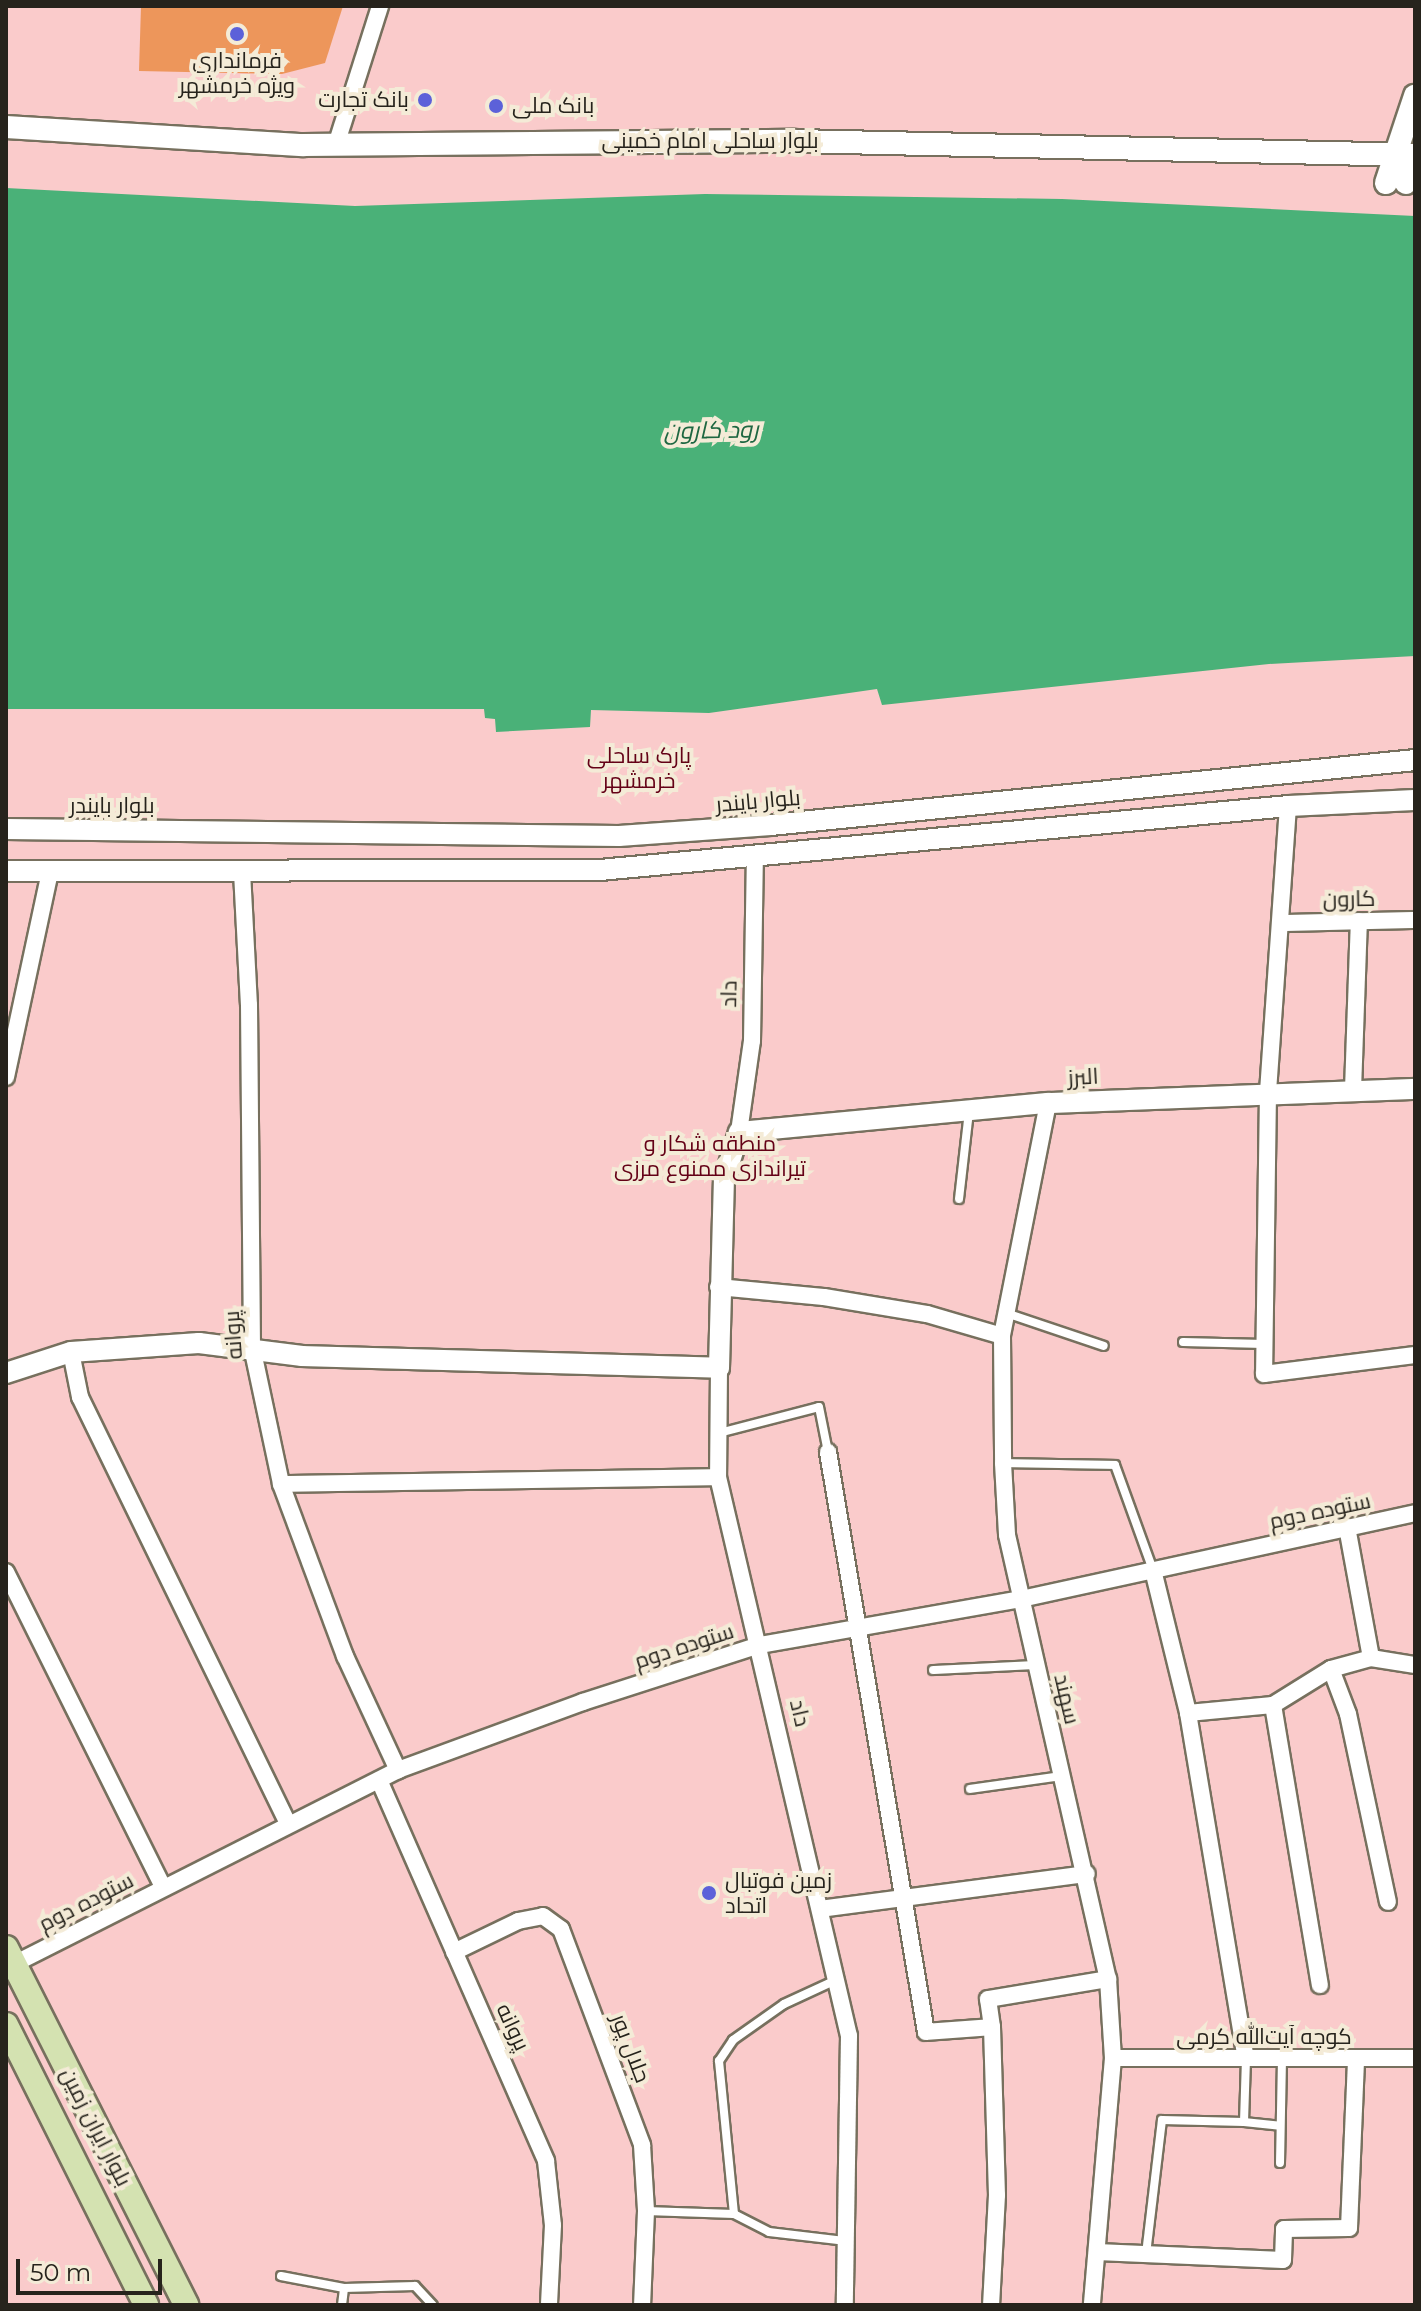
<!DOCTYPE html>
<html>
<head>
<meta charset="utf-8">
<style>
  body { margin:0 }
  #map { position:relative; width:1421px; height:2311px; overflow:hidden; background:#f4ebd7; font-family:Montserrat,Cairo,sans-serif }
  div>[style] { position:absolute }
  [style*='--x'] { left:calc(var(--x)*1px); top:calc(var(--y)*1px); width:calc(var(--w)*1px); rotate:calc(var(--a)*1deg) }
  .green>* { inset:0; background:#facbcb }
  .water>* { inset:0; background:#4ab178 }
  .building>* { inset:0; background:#ed965b }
  .roads { filter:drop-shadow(2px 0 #77705e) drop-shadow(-2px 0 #77705e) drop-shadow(0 2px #77705e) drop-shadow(0 -2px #77705e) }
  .service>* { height:8px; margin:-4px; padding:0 4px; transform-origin:4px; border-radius:4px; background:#fff }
  .minor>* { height:16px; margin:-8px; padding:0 8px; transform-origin:8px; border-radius:8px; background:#fff }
  .tertiary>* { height:20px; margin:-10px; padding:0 10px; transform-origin:10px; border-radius:10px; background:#fff }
  .secondary>* { height:22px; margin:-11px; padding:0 11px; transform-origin:11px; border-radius:11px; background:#fff }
  .primary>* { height:24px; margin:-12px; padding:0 12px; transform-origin:12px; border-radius:12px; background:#d4e2b1 }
  .dots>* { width:22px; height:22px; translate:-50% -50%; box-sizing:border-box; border:4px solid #f4ebd7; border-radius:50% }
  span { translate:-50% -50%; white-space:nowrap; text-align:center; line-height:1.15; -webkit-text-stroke:8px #f4ebd7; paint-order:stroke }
  .poi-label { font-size:22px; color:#26231c }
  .right { translate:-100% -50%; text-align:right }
  .left { translate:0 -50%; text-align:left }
  .street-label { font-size:22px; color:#26231c }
  .park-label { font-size:22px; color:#640116 }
  .water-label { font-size:24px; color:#1e6741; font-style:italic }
  .frame { position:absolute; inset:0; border:8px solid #26231c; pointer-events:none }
  .scale { position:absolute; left:16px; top:2259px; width:146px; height:36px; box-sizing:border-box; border:4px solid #26231c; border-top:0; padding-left:10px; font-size:24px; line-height:28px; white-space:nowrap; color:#26231c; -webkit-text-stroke:6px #f4ebd7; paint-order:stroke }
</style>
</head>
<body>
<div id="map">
  <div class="green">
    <i style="clip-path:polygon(6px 6px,1415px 6px,1415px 2305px,6px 2305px)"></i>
  </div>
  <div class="water">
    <i style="clip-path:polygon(6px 188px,355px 206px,705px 194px,1062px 199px,1415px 216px,1415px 656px,1269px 664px,882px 705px,877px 689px,709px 713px,591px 710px,590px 727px,513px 731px,496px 732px,495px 719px,485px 718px,484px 709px,6px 709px)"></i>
  </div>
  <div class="building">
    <i style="clip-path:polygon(141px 6px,343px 6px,325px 63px,282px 74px,139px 71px)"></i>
  </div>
  <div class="roads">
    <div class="service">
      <i style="--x:959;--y:1199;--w:89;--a:-83.5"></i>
      <i style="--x:1006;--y:1313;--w:103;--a:18.6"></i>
      <i style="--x:1183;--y:1342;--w:81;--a:1.4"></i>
      <i style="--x:719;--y:1433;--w:103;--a:-14.6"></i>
      <i style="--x:819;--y:1407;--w:46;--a:78.7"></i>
      <i style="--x:1003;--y:1463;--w:112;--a:1"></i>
      <i style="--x:1115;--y:1465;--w:112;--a:70.1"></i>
      <i style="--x:933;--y:1670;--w:103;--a:-2.8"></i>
      <i style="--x:970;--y:1789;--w:92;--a:-8.1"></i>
      <i style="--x:1244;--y:2122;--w:36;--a:6"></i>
      <i style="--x:1280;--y:2163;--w:105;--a:-88.9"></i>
      <i style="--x:646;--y:2211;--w:88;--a:2"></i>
      <i style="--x:734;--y:2214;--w:39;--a:27"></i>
      <i style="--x:769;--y:2232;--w:78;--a:6.7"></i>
      <i style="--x:734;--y:2214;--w:154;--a:-95.6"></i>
      <i style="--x:719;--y:2061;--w:25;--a:-56"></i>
      <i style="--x:733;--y:2040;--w:62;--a:-35.2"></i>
      <i style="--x:784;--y:2004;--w:57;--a:-24.8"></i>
      <i style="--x:1146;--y:2254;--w:135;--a:-83.2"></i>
      <i style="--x:1162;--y:2120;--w:82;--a:1.4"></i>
      <i style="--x:1244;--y:2122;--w:64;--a:-88.2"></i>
      <i style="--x:281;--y:2276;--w:64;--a:10.8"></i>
      <i style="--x:342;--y:2305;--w:17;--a:-83"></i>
      <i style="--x:344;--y:2288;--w:71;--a:-1.6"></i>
      <i style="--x:415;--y:2286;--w:26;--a:47"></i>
    </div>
    <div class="minor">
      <i style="--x:336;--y:145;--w:146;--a:-72.4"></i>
      <i style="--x:1288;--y:806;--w:287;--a:94"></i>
      <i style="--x:1268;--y:1092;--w:282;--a:90.8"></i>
      <i style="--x:1264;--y:1374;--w:152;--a:-7.2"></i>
      <i style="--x:242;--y:872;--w:133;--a:87"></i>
      <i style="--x:249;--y:1005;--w:342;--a:89.5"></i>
      <i style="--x:252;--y:1347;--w:140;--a:78"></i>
      <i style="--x:281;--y:1484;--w:184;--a:69.6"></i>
      <i style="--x:345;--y:1656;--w:126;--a:65.1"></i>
      <i style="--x:1283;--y:923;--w:132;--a:-1.3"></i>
      <i style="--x:6;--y:1077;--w:211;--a:-77.9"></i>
      <i style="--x:1353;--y:1090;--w:169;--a:-88"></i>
      <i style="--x:1048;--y:1103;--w:237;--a:101.2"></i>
      <i style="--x:1002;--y:1336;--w:127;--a:89.5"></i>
      <i style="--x:1003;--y:1463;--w:72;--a:86.8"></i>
      <i style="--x:1007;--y:1535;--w:455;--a:77.2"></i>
      <i style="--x:1108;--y:1979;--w:79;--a:86.4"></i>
      <i style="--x:1113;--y:2058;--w:248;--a:94.9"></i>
      <i style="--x:739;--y:1132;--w:92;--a:-81.9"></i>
      <i style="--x:752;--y:1041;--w:185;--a:-89.1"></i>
      <i style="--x:718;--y:1287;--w:106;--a:5.4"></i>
      <i style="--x:824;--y:1297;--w:104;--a:9.4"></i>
      <i style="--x:927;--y:1314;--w:78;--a:16.3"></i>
      <i style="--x:71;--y:1352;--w:46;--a:78.7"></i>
      <i style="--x:80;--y:1397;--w:475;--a:64"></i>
      <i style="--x:719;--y:1368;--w:109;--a:90.5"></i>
      <i style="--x:718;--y:1477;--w:574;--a:76.81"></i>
      <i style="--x:849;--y:2036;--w:269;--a:90.9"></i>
      <i style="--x:828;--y:1452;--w:588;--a:80.41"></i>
      <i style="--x:926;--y:2032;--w:66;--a:-4.3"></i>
      <i style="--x:992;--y:2027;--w:168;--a:88.3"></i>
      <i style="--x:997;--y:2195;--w:110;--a:93.1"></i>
      <i style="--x:281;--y:1484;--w:437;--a:-0.9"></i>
      <i style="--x:1347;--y:1527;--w:133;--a:79.6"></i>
      <i style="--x:1153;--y:1570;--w:147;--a:76.2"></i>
      <i style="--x:1188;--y:1713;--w:350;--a:80.5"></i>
      <i style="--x:6;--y:1572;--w:352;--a:63.5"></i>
      <i style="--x:1331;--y:1669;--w:48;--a:69.3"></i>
      <i style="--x:1348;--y:1714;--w:192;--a:78"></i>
      <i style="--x:1273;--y:1705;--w:284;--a:80.5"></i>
      <i style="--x:1188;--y:1713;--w:85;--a:-5.4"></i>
      <i style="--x:1273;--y:1705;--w:68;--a:-31.8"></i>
      <i style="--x:1331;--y:1669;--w:41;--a:-15.4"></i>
      <i style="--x:1371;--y:1658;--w:45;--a:9"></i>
      <i style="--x:379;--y:1780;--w:416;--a:66.3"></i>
      <i style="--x:546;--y:2161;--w:64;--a:83.8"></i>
      <i style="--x:553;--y:2225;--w:80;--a:92.9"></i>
      <i style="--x:820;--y:1909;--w:269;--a:-7.5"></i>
      <i style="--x:454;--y:1952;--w:71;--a:-25.8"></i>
      <i style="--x:518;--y:1921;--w:25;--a:-11"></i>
      <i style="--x:543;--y:1916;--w:22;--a:36"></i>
      <i style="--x:561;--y:1929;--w:231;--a:69.4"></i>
      <i style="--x:642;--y:2145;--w:66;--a:86.5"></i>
      <i style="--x:646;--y:2211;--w:94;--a:92.4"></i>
      <i style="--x:14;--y:1964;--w:430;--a:-26.8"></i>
      <i style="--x:398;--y:1770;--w:197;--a:-20.2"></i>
      <i style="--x:583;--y:1702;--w:186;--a:-17.9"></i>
      <i style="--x:760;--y:1645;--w:265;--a:-10"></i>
      <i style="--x:1021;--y:1599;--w:403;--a:-12.3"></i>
      <i style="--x:992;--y:2027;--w:28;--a:-98"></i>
      <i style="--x:988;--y:1999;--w:122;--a:-9.5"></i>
      <i style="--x:1113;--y:2058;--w:302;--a:0"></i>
      <i style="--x:1097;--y:2252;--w:186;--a:2.5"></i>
      <i style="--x:1283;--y:2260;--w:31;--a:-88"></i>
      <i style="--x:1284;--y:2229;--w:65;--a:-0.9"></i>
      <i style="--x:1349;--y:2228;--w:169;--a:-87.6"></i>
    </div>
    <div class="tertiary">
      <i style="--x:6;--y:829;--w:613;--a:0.65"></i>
      <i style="--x:619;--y:836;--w:152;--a:-4.1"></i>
      <i style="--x:771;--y:825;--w:647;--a:-5.76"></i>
      <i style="--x:6;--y:871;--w:594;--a:-0.1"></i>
      <i style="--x:600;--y:870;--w:691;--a:-5.31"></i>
      <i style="--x:1288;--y:806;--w:127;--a:-2.7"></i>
      <i style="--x:6;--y:1373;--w:68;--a:-17.9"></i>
      <i style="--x:71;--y:1352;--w:128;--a:-4"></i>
      <i style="--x:199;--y:1343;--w:104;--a:7.2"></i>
      <i style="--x:302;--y:1356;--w:417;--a:1.6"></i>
      <i style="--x:719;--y:1368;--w:188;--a:-88.5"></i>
      <i style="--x:724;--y:1180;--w:50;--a:-72.6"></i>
      <i style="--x:739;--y:1132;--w:310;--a:-5.4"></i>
      <i style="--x:1048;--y:1103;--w:367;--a:-2.2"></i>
    </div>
    <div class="secondary">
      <i style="--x:6;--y:127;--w:298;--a:3.5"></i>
      <i style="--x:303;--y:145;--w:492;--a:-0.5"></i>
      <i style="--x:795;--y:141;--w:620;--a:1.29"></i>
      <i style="--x:1386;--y:183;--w:92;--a:-71.6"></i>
      <i style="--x:1406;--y:183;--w:27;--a:-70"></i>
    </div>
    <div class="primary">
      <i style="--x:6;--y:1948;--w:400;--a:63.2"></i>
      <i style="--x:6;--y:2025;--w:313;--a:63.4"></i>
    </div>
  </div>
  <div class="dots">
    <i style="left:237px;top:34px;background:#5c61d9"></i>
    <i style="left:425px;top:100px;background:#5c61d9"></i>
    <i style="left:496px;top:106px;background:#5c61d9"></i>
    <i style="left:709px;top:1893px;background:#5c61d9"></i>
  </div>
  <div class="poi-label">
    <span style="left:237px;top:73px">فرمانداری<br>ویژه خرمشهر</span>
    <span class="right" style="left:409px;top:100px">بانک تجارت</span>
    <span class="left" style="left:512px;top:106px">بانک ملی</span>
    <span class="left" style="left:725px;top:1893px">زمین فوتبال<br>اتحاد</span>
  </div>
  <div class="street-label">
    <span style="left:710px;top:141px">بلوار ساحلی امام خمینی</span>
    <span style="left:758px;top:801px;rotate:-5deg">بلوار بایندر</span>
    <span style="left:112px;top:806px">بلوار بایندر</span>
    <span style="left:1349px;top:899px;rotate:-1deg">کارون</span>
    <span style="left:729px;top:994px;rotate:-89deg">داد</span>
    <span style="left:1083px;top:1077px;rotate:-3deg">البرز</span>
    <span style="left:233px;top:1335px;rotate:-94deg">پروانه</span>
    <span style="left:1320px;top:1511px;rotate:-12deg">ستوده دوم</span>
    <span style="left:684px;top:1646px;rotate:-18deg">ستوده دوم</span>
    <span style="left:1067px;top:1699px;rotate:77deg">سهند</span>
    <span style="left:800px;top:1713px;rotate:77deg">داد</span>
    <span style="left:86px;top:1902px;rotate:-27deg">ستوده دوم</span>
    <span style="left:513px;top:2027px;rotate:65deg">پروانه</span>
    <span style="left:1264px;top:2037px">کوچه آیت‌الله کرمی</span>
    <span style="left:631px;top:2048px;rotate:69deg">جلال پور</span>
    <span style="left:96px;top:2127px;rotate:63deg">بلوار ایران زمین</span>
  </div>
  <div class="park-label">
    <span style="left:639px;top:768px">پارک ساحلی<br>خرمشهر</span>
    <span style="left:710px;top:1156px">منطقه شکار و<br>تیراندازی ممنوع مرزی</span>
  </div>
  <div class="water-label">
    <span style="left:711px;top:430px;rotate:-1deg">رود کارون</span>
  </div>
  <div class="frame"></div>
  <div class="scale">50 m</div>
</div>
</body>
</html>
